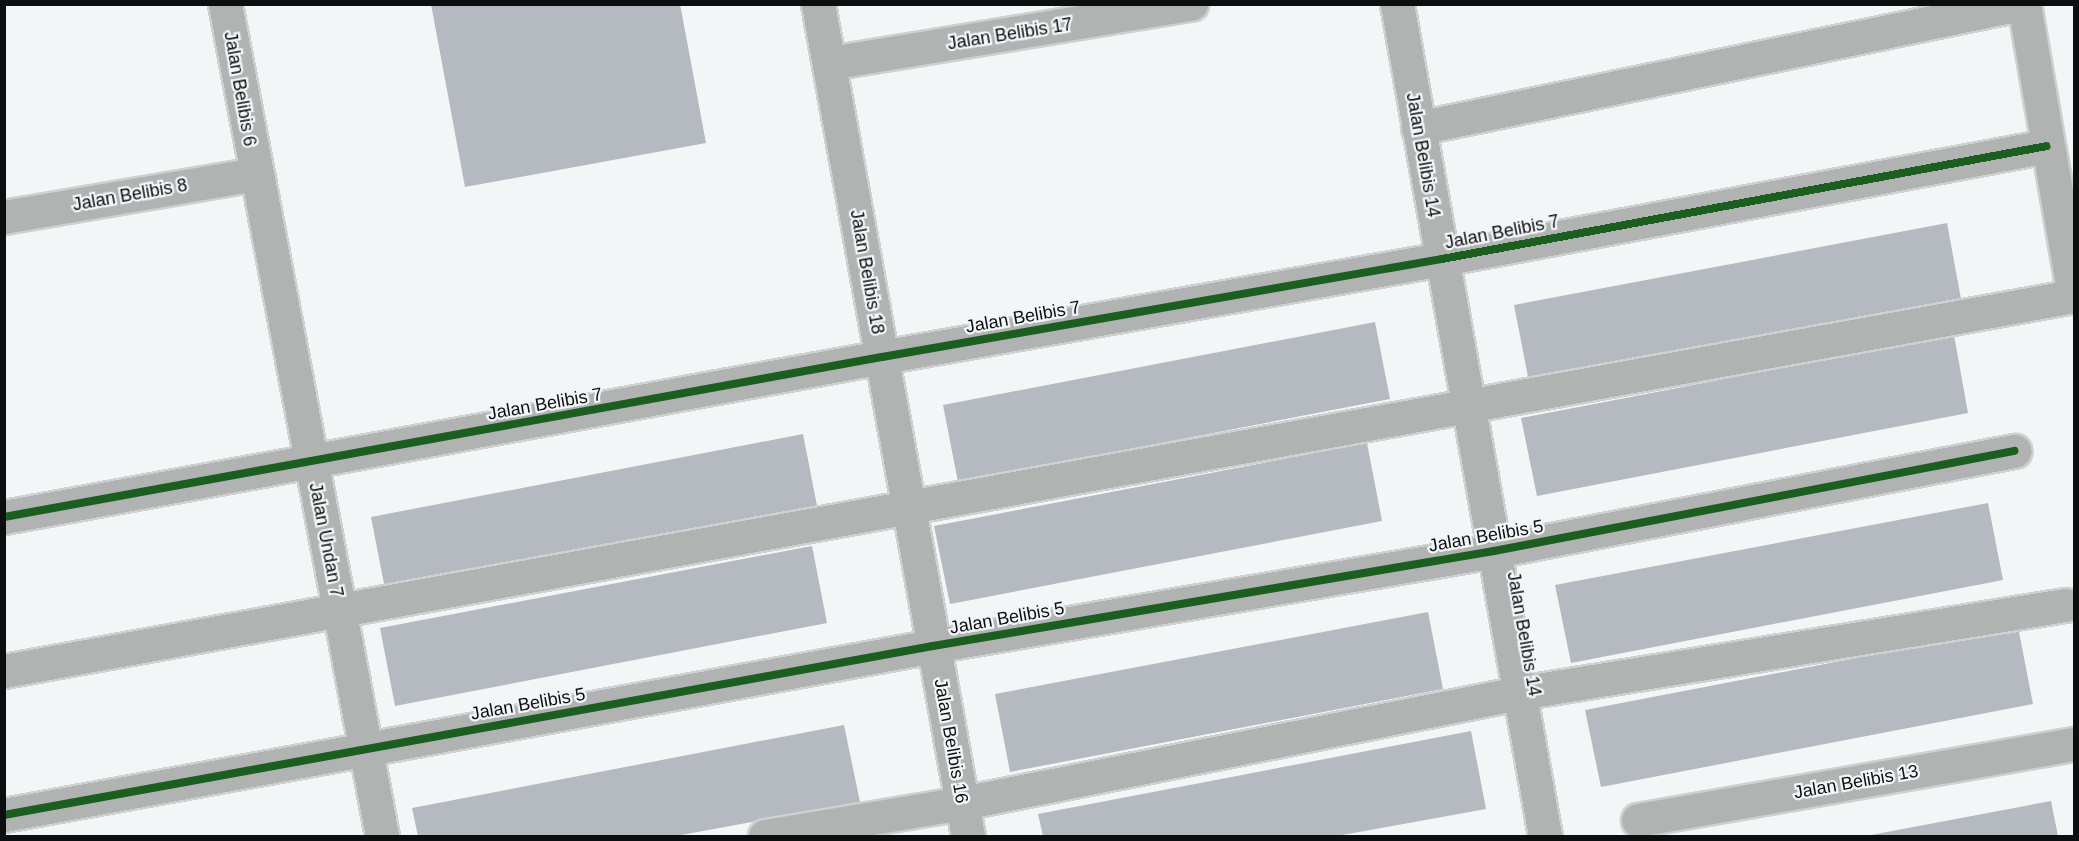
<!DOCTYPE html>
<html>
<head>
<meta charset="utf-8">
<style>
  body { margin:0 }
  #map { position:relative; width:2079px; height:841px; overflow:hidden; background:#f3f5f7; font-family:Arial,sans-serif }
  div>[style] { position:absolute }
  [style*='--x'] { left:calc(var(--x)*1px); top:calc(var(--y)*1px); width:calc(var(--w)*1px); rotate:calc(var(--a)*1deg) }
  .building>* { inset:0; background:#b5bac1 }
  .roads { filter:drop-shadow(2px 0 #cfd0d1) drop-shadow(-2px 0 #cfd0d1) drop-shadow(0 2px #cfd0d1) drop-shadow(0 -2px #cfd0d1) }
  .minor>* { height:33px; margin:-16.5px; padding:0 16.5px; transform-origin:16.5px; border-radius:16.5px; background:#b1b2b2 }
  .cycleway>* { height:8px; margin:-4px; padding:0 4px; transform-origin:4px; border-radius:4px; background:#1b5e20 }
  span { translate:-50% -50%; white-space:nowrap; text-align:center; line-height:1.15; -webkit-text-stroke:4.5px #f2f6f8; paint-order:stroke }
  .street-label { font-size:18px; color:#0d0e0f }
  .frame { position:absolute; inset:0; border:6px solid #0d0e0f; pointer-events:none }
</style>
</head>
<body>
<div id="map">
  <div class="building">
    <i style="clip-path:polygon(431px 4px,680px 4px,706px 143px,465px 187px)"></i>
    <i style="clip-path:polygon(1947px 223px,1961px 299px,1529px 382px,1514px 305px)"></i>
    <i style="clip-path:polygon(1375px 322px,1390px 399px,958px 482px,943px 405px)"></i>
    <i style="clip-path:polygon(1954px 335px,1968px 413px,1537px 496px,1521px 418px)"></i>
    <i style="clip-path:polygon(803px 434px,818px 511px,386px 594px,371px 517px)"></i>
    <i style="clip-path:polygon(1367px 443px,1382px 521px,950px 604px,934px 526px)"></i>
    <i style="clip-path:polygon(1988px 503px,2003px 580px,1571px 663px,1555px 585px)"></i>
    <i style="clip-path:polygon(812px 546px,827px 623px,395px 706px,380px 628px)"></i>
    <i style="clip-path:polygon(1428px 612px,1443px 689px,1010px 772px,995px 694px)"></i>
    <i style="clip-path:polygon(2018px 627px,2033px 704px,1601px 787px,1585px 710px)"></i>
    <i style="clip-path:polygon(844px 725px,860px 802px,676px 836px,418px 836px,412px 808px)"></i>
    <i style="clip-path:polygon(1471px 731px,1486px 809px,1337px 836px,1043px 836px,1038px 814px)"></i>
    <i style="clip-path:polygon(2051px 801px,2058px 836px,1871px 836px,1871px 835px)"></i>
  </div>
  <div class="roads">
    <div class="minor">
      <i style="--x:225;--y:4;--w:847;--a:79.31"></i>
      <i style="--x:818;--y:4;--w:845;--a:79.78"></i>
      <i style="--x:1397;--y:4;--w:845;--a:79.91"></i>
      <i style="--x:2024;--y:4;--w:297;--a:80.3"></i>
      <i style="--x:829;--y:63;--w:367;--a:-9.3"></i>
      <i style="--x:1418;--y:128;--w:615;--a:-11.64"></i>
      <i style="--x:4;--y:217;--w:255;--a:-9.7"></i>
      <i style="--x:4;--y:517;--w:892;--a:-10.33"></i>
      <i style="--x:882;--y:357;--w:569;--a:-9.93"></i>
      <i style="--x:1442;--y:259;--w:615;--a:-10.58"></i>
      <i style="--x:4;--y:671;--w:2104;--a:-10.27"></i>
      <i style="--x:4;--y:815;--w:944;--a:-10.31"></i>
      <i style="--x:933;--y:646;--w:569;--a:-9.61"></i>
      <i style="--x:1494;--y:551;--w:530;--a:-10.89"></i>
      <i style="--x:1638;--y:820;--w:443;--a:-9.9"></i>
      <i style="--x:765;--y:836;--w:200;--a:-9.5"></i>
      <i style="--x:962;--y:803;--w:568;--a:-11.17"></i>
      <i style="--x:1519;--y:693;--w:553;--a:-9.16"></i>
    </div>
  </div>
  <div class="cycleway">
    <i style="--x:4;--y:517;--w:892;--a:-10.33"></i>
    <i style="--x:882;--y:357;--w:569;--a:-9.93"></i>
    <i style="--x:1442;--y:259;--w:615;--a:-10.58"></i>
    <i style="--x:4;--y:815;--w:944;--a:-10.31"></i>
    <i style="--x:933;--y:646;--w:569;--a:-9.61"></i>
    <i style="--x:1494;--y:551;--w:530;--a:-10.89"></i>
  </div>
  <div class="street-label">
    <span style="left:1010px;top:34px;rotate:-9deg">Jalan Belibis 17</span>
    <span style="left:240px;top:89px;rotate:80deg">Jalan Belibis 6</span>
    <span style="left:1423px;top:155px;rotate:80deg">Jalan Belibis 14</span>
    <span style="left:130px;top:195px;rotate:-10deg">Jalan Belibis 8</span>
    <span style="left:1502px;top:232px;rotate:-11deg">Jalan Belibis 7</span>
    <span style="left:867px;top:272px;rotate:80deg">Jalan Belibis 18</span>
    <span style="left:1023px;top:317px;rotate:-10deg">Jalan Belibis 7</span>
    <span style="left:545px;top:404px;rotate:-10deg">Jalan Belibis 7</span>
    <span style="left:1486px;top:536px;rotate:-10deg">Jalan Belibis 5</span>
    <span style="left:326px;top:540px;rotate:79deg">Jalan Undan 7</span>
    <span style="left:1007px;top:618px;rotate:-10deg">Jalan Belibis 5</span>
    <span style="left:1524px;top:634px;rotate:80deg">Jalan Belibis 14</span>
    <span style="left:528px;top:704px;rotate:-10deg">Jalan Belibis 5</span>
    <span style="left:951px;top:741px;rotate:80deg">Jalan Belibis 16</span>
    <span style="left:1856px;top:782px;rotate:-10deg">Jalan Belibis 13</span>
  </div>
  <div class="frame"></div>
</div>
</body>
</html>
